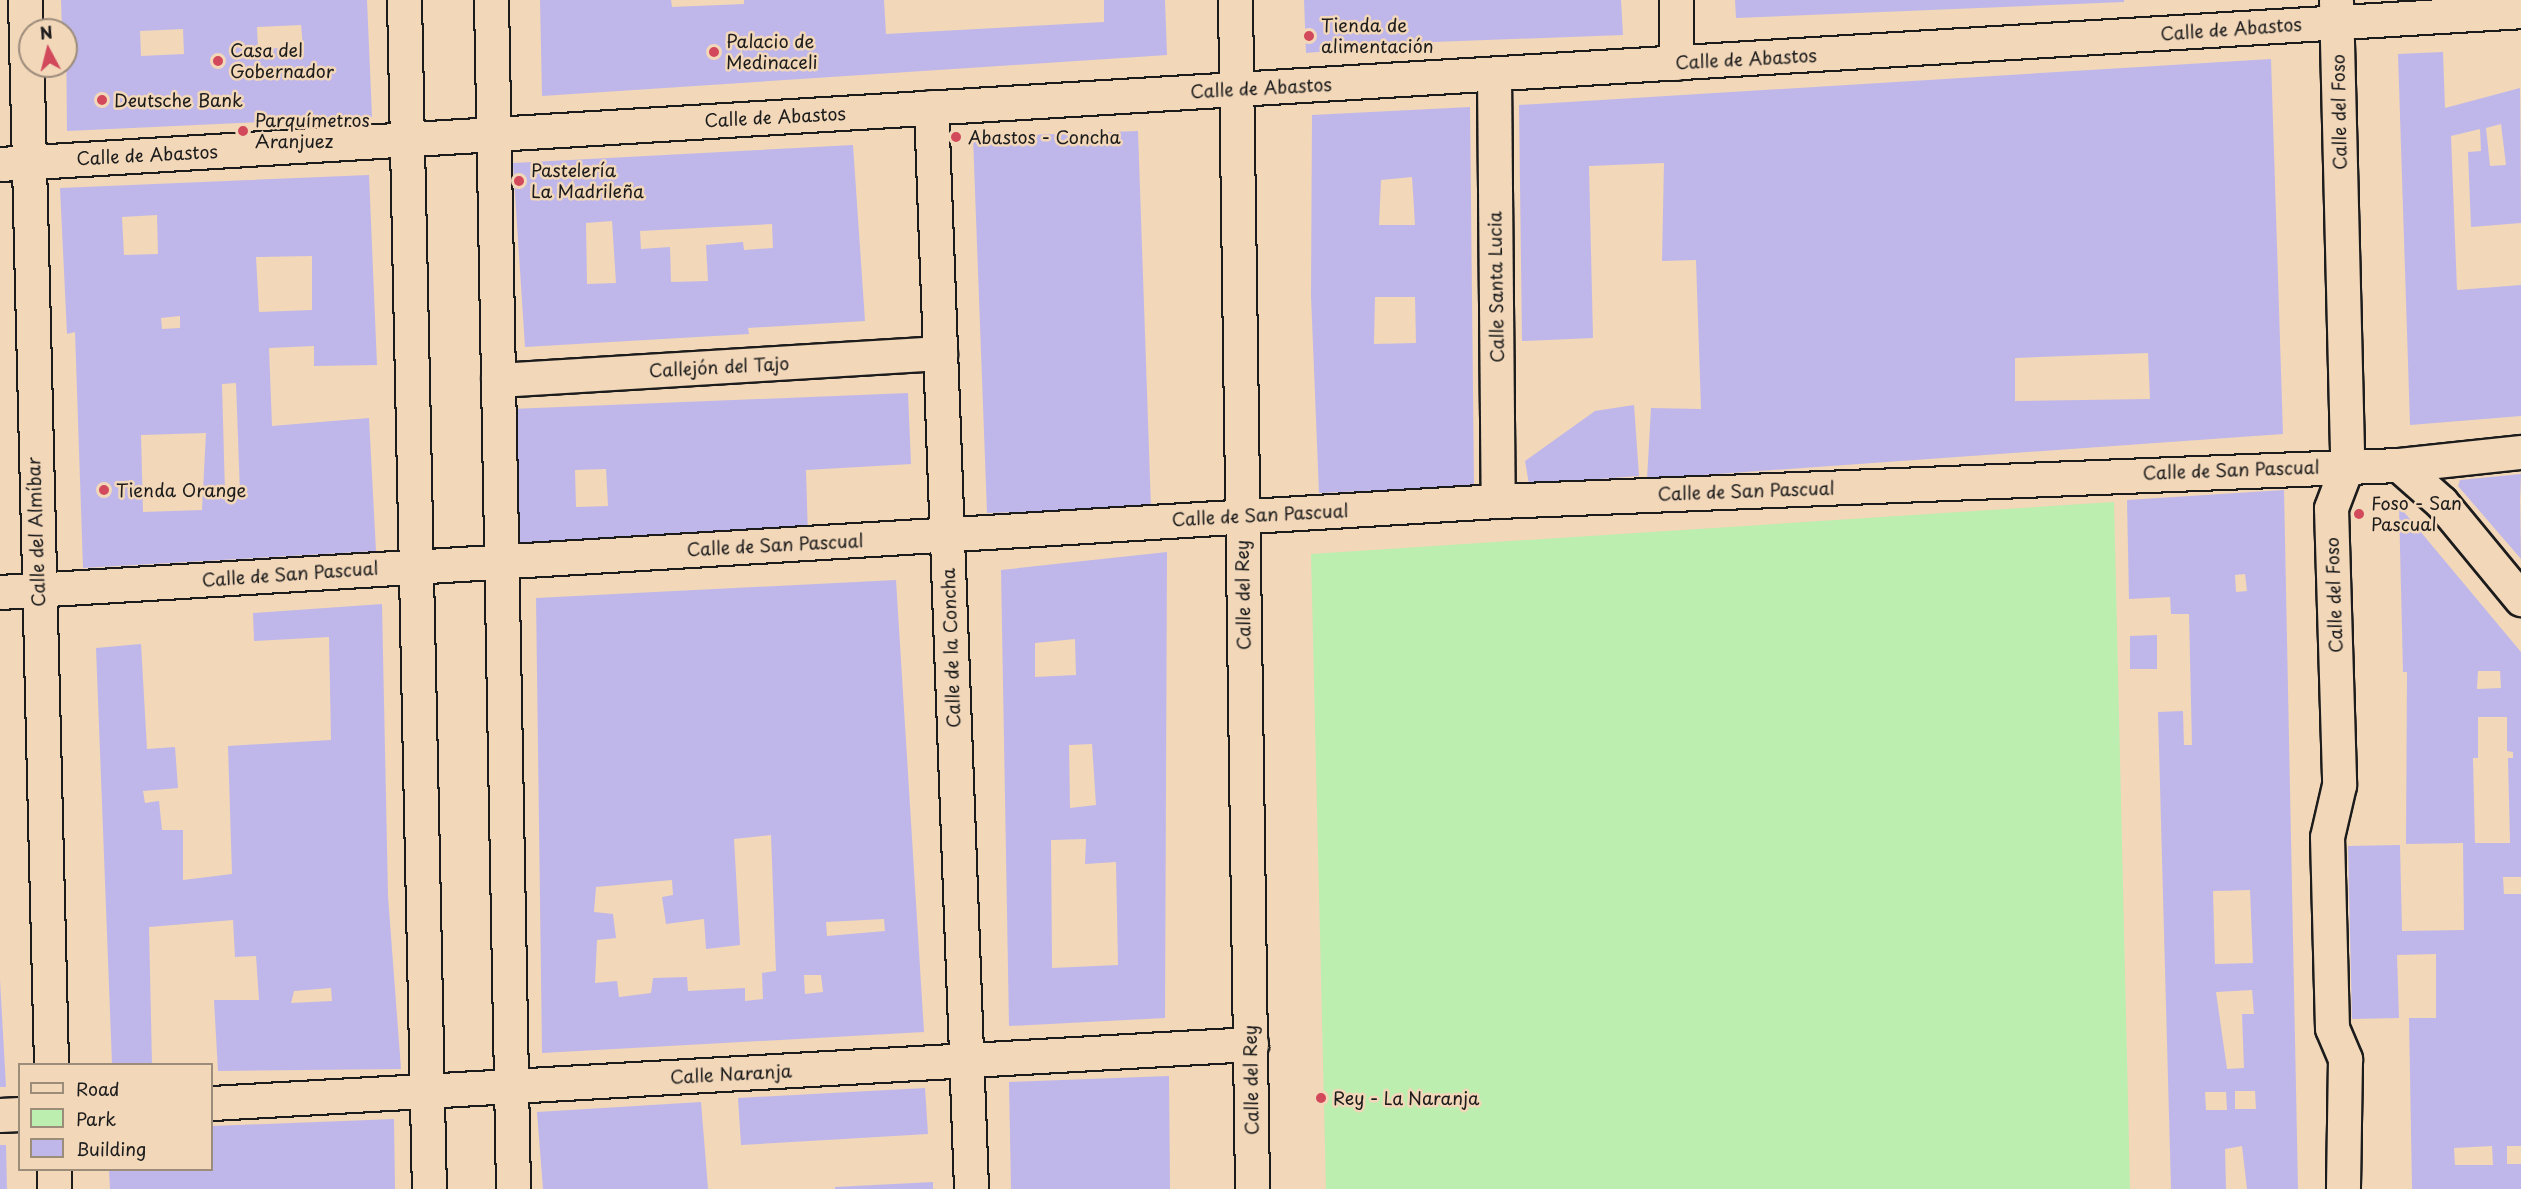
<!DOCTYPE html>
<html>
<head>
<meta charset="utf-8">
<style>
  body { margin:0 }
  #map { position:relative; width:2521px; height:1189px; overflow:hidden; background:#f2d7b9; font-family:"Playpen Sans",sans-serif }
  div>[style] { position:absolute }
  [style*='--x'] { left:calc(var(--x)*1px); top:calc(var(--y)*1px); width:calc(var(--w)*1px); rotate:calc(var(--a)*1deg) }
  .green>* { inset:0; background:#bbeeaf }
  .building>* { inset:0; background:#bfb7e9 }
  .roads { filter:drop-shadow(2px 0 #1c1c1c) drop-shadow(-2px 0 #1c1c1c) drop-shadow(0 2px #1c1c1c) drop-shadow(0 -2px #1c1c1c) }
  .minor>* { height:33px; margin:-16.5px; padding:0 16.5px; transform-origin:16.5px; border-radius:16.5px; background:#f2d7b9 }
  .dots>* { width:16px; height:16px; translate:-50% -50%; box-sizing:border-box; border:3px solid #f2d7b9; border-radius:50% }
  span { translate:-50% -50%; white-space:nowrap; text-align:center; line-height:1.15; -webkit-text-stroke:5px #f2d7b9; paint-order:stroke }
  .poi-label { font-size:18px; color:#1c1c1c }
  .left { translate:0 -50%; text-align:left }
  .street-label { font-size:18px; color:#1c1c1c }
  .legend { position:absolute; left:18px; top:1063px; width:195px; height:108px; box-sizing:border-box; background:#f2d7b9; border:2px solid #9c8c7a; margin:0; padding:8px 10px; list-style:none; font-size:18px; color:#1c1c1c }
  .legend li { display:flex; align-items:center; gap:12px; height:30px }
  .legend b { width:30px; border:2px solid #9c8c7a }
  .north { position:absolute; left:18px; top:18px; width:60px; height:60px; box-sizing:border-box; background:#f2d7b9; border:2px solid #9c8c7a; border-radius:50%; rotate:353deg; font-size:16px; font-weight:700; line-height:24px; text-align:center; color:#1c1c1c }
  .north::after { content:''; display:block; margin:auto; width:21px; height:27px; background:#d1495b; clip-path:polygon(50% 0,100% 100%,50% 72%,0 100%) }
</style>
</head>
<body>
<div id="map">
  <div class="green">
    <i style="clip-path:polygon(2114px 502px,2130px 1189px,1326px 1189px,1311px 554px)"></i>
  </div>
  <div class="building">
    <i style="clip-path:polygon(evenodd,61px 0,367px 0,372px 117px,67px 131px,66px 30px,62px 30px,61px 0,301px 25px,303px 47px,258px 49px,257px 27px,301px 25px,61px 0,183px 29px,184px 54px,141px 56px,140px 31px,183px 29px)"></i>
    <i style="clip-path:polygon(540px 0,671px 0,672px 7px,744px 4px,744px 0,884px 0,886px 34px,1104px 22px,1104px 0,1165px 0,1167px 55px,542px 96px)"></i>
    <i style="clip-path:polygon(1304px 0,1621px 0,1623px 35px,1433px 42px,1306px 53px)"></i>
    <i style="clip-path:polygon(1735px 0,2124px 0,2124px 2px,1736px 18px)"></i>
    <i style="clip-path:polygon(evenodd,2443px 52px,2445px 108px,2520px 88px,2521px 223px,2471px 227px,2468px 152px,2481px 151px,2480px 129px,2451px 136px,2457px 290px,2521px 285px,2521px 416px,2410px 425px,2398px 54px,2443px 52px,2501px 124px,2506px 165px,2490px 166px,2486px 128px,2501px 124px)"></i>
    <i style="clip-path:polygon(evenodd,2271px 59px,2283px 434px,1647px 479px,1651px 408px,1701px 409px,1696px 260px,1662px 261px,1664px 163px,1589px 166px,1593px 338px,1522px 341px,1519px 105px,2271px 59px,2148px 353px,2150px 399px,2015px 401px,2015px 358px,2148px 353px)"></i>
    <i style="clip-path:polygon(evenodd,1470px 107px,1474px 486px,1319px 493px,1311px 296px,1312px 115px,1470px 107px,1412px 177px,1415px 225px,1379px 225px,1381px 180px,1412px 177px,1470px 107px,1375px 297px,1415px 297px,1416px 343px,1374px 344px,1375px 297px)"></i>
    <i style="clip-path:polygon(1138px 131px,1151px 508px,987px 513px,973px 137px)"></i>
    <i style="clip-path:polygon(evenodd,853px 145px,865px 321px,748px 328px,749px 334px,525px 347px,513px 163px,853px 145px,612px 221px,616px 283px,587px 284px,586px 223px,612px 221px,853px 145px,772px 224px,773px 248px,744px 250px,743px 242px,706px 245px,708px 281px,671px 282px,670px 247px,641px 249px,640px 231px,772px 224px)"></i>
    <i style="clip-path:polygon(evenodd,369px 175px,377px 365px,314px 366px,314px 346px,269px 348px,272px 426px,369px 418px,376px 551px,83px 568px,75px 332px,67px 334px,60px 188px,369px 175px,157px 215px,158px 254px,124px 255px,122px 217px,157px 215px,369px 175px,312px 256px,312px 310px,259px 312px,256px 257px,312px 256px,369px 175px,180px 316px,180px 328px,162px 329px,161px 318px,180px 316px,369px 175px,236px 383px,240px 493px,225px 493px,222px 384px,236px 383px,369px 175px,206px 433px,202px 510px,143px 512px,141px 435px,206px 433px)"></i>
    <i style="clip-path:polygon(evenodd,908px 393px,911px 464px,806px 470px,808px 537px,516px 552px,511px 409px,908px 393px,606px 469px,608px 506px,576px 507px,575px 470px,606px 469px)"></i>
    <i style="clip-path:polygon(1634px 405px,1639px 476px,1529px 484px,1525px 461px,1595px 411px)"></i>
    <i style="clip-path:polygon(2521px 474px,2520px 501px,2521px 559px,2458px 486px,2460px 480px)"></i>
    <i style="clip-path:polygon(evenodd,2284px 490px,2298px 1189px,2247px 1189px,2242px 1146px,2225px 1149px,2226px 1189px,2171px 1189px,2158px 712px,2183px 711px,2184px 745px,2192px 745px,2189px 614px,2171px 614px,2170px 597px,2129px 599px,2127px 500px,2284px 490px,2245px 574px,2247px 591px,2236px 592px,2235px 575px,2245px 574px,2284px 490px,2250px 890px,2253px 963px,2215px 964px,2213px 891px,2250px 890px,2284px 490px,2252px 990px,2254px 1014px,2242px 1014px,2244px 1068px,2227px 1069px,2216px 992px,2252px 990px,2284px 490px,2235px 1091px,2255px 1091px,2256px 1109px,2235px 1109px,2235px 1091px,2284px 490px,2205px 1092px,2226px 1092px,2227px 1110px,2206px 1110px,2205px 1092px)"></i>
    <i style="clip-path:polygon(evenodd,2399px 506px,2521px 652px,2521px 877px,2503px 877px,2504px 894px,2521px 894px,2521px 1146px,2507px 1146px,2507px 1164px,2521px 1164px,2521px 1189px,2412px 1189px,2409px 1018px,2436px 1018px,2436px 954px,2397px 955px,2399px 1018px,2352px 1019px,2348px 846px,2400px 845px,2402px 931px,2464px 930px,2463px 843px,2406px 844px,2407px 672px,2403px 672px,2399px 506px,2478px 671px,2500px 671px,2501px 688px,2477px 689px,2478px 671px,2399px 506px,2478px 717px,2507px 717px,2507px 751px,2513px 752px,2513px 758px,2508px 758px,2510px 843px,2475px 843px,2473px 758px,2478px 758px,2478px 717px,2399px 506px,2492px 1146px,2493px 1165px,2455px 1165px,2454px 1148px,2492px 1146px)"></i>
    <i style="clip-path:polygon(evenodd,1167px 552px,1165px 1018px,1009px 1026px,1001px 570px,1167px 552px,1075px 639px,1076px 675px,1035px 677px,1035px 643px,1075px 639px,1167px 552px,1092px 744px,1096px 805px,1070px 808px,1069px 745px,1092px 744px,1167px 552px,1086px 839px,1085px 864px,1116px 862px,1118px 965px,1052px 968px,1051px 840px,1086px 839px)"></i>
    <i style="clip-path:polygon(evenodd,896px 580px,924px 1032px,542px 1053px,536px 598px,896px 580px,771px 835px,776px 971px,762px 973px,763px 999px,745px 1001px,745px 988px,688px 991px,687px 977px,653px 978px,651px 993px,619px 997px,617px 981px,595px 983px,597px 940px,616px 938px,613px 914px,594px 912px,596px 887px,672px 880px,673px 895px,662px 897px,666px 924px,704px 919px,706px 949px,740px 945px,734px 839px,771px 835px,896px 580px,884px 919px,885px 931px,827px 936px,826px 922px,884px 919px,896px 580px,804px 975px,821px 975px,823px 992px,805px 994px,804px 975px)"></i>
    <i style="clip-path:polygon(evenodd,382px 604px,388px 896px,401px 1069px,218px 1071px,214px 1000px,259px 1000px,256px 956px,235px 957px,233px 920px,149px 927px,152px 1064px,112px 1064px,96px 648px,141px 644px,147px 749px,175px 747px,178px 788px,143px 791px,145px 803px,159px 801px,162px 830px,183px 830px,183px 880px,232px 874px,228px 746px,331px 740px,329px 637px,254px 641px,253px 613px,382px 604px,331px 988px,332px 1001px,291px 1003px,294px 991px,331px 988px)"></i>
    <i style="clip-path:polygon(2157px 635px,2157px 669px,2130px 669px,2130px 636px)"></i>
    <i style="clip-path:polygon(0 980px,6px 1087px,0 1087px)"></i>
    <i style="clip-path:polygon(1169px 1076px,1170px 1189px,1011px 1189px,1009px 1082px)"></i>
    <i style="clip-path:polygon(925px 1088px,928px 1134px,741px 1145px,738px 1098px)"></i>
    <i style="clip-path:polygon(701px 1102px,708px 1189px,543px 1189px,537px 1112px)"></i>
    <i style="clip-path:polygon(394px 1119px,395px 1189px,110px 1189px,109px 1170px,212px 1170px,212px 1126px)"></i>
    <i style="clip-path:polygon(0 1145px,6px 1145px,7px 1189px,0 1189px)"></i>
    <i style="clip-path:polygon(933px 1182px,933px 1189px,835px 1189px,835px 1187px)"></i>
  </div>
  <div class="roads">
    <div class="minor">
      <i style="--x:25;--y:0;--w:1064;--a:88.6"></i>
      <i style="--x:404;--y:0;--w:1189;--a:88.8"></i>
      <i style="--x:491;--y:0;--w:1189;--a:88.94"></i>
      <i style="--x:1235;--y:0;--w:1189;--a:89.18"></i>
      <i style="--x:2336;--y:1;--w:465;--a:88.6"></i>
      <i style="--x:2347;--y:466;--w:45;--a:110.9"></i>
      <i style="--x:2331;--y:508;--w:277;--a:88.3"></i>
      <i style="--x:2339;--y:785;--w:53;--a:103"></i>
      <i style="--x:2327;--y:837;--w:191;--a:88.5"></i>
      <i style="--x:2332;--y:1028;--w:34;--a:67"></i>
      <i style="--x:2345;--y:1059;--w:130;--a:90.9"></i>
      <i style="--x:1676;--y:63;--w:63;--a:-90"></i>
      <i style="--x:1494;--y:74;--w:427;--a:89.5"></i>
      <i style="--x:931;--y:107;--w:1083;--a:87.88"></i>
      <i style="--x:0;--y:164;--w:2526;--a:-3.47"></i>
      <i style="--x:498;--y:380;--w:443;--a:-3.5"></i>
      <i style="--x:2399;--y:465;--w:56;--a:41.4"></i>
      <i style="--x:2441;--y:502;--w:126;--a:50.5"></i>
      <i style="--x:0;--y:592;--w:1501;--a:-3.48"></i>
      <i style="--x:1498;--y:501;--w:902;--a:-2.29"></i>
      <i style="--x:2399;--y:465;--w:123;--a:-6.1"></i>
      <i style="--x:212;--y:1103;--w:1041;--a:-3.25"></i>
      <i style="--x:0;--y:1115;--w:20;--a:-3"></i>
      <i style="--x:54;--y:1170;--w:19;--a:90"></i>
    </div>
  </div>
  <div class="dots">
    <i style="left:1309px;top:36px;background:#d1495b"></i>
    <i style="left:714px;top:52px;background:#d1495b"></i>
    <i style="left:218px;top:61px;background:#d1495b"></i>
    <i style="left:102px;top:100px;background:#d1495b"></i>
    <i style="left:243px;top:131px;background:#d1495b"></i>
    <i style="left:956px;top:137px;background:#d1495b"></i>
    <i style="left:519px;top:181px;background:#d1495b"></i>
    <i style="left:104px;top:490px;background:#d1495b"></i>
    <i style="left:2359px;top:514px;background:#d1495b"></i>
    <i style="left:1321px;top:1098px;background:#d1495b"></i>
  </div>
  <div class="poi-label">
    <span class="left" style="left:1321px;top:36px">Tienda de<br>alimentación</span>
    <span class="left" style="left:726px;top:52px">Palacio de<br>Medinaceli</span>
    <span class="left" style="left:230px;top:61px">Casa del<br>Gobernador</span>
    <span class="left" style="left:114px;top:100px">Deutsche Bank</span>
    <span class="left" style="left:255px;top:131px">Parquímetros<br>Aranjuez</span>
    <span class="left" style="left:968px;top:137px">Abastos - Concha</span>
    <span class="left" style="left:531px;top:181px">Pastelería<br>La Madrileña</span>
    <span class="left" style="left:116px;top:490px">Tienda Orange</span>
    <span class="left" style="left:2371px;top:514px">Foso - San<br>Pascual</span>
    <span class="left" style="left:1333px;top:1098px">Rey - La Naranja</span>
  </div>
  <div class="street-label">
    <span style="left:2231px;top:29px;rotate:-4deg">Calle de Abastos</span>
    <span style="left:1746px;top:59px;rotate:-3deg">Calle de Abastos</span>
    <span style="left:1261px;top:88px;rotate:-3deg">Calle de Abastos</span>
    <span style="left:2339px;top:112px;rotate:-91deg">Calle del Foso</span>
    <span style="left:775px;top:117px;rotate:-3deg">Calle de Abastos</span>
    <span style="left:147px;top:155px;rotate:-3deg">Calle de Abastos</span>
    <span style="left:1496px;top:287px;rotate:-91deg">Calle Santa Lucia</span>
    <span style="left:719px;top:367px;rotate:-3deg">Callejón del Tajo</span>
    <span style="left:2231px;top:470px;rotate:-2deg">Calle de San Pascual</span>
    <span style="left:1746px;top:491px;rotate:-2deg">Calle de San Pascual</span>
    <span style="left:1260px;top:515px;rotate:-3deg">Calle de San Pascual</span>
    <span style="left:36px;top:532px;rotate:-92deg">Calle del Almíbar</span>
    <span style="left:775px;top:545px;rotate:-3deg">Calle de San Pascual</span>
    <span style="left:290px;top:574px;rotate:-4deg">Calle de San Pascual</span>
    <span style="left:1243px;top:595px;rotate:-91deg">Calle del Rey</span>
    <span style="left:2334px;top:595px;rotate:-92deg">Calle del Foso</span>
    <span style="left:951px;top:648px;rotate:-92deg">Calle de la Concha</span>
    <span style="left:731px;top:1074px;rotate:-3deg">Calle Naranja</span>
    <span style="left:1251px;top:1080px;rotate:-91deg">Calle del Rey</span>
  </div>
  <ul class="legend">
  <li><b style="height:8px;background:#f2d7b9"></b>Road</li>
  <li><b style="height:16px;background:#bbeeaf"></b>Park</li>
  <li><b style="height:16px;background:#bfb7e9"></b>Building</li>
  </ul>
  <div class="north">N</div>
</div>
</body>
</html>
